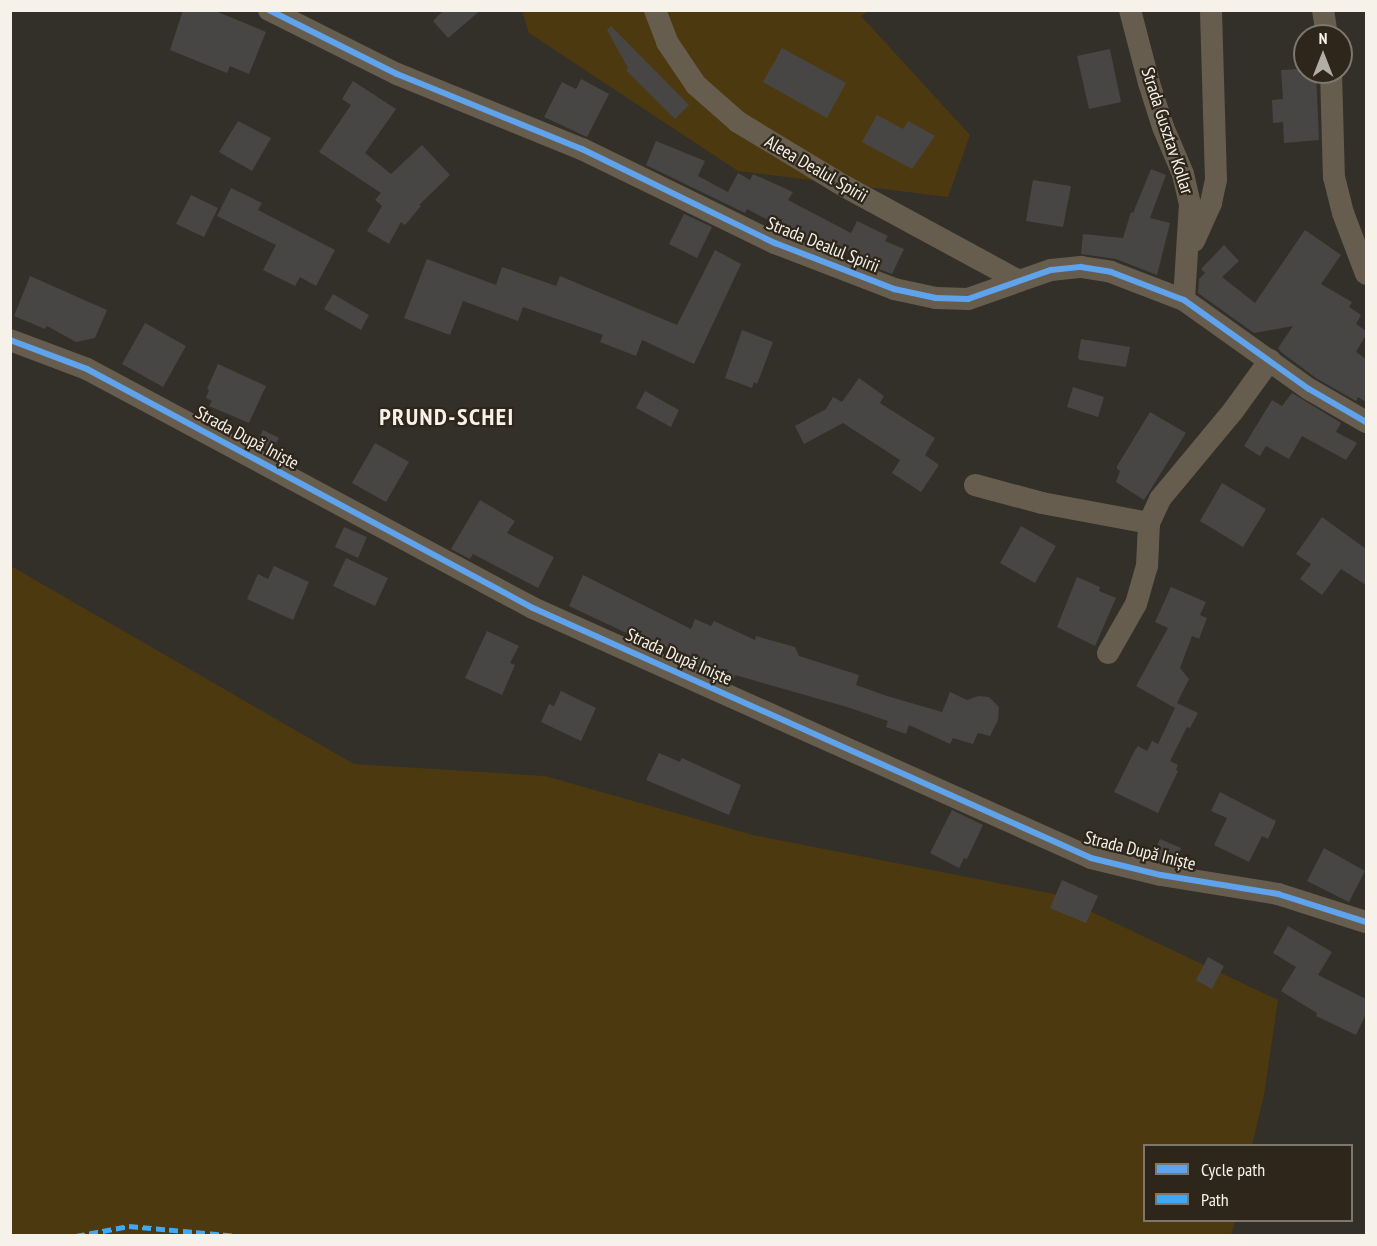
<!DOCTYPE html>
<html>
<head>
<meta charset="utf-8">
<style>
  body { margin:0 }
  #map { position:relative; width:1377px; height:1246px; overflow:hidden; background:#332f29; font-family:"PT Sans Narrow",sans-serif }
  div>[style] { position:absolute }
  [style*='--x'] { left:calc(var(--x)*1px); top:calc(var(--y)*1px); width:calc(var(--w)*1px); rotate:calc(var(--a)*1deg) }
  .green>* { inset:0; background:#4d390f }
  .building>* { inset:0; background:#484645 }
  .minor>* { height:22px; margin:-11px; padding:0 11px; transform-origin:11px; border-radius:11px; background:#665d4e }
  .quiet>* { height:4.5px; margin-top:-2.25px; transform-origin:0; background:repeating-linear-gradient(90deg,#3fa9f5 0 9px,transparent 0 13.5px) }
  .cycleway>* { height:6px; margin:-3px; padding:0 3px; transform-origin:3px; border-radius:3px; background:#60a3ed }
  span { translate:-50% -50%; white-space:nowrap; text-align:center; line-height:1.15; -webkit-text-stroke:4.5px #2e261a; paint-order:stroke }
  .street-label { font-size:18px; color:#f6f1e9 }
  .district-label { font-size:24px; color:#f6f1e9; font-weight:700; letter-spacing:1.5px }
  .frame { position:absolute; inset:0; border:12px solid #f6f1e9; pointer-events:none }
  .legend { position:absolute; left:1143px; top:1144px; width:210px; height:78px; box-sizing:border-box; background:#2e261a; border:2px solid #7e776d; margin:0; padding:8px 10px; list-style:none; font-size:18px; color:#f6f1e9 }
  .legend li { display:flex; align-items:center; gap:12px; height:30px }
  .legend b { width:30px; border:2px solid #7e776d }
  .north { position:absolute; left:1293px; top:24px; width:60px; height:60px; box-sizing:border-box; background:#2e261a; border:2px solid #7e776d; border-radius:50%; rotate:0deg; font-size:16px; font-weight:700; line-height:24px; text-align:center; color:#f6f1e9 }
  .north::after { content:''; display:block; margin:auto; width:21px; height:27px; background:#b2ada6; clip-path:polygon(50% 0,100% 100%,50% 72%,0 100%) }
</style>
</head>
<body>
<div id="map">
  <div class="green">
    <i style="clip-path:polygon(522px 11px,869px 11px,861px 16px,970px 135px,948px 197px,738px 171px,529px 33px)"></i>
    <i style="clip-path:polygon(11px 566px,354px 764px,545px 776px,753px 835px,1054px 894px,1278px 1000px,1264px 1095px,1252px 1145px,1144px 1146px,1144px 1220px,1235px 1221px,1231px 1235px,11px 1236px)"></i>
  </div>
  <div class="building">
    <i style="clip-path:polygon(183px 10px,213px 10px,266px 32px,249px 74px,230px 66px,227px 73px,170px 50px)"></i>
    <i style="clip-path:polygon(444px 10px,481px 10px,448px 38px,433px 21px)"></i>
    <i style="clip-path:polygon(611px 26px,689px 105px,675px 119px,626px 70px,628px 68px,607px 30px)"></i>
    <i style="clip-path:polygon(782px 48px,846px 83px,827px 118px,763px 82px)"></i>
    <i style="clip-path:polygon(1110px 49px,1121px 102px,1089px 109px,1077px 56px)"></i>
    <i style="clip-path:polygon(1300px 69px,1300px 75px,1316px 73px,1319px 140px,1284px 143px,1283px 122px,1273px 123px,1272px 100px,1283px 99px,1281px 70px)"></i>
    <i style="clip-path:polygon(581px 79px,609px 94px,587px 137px,544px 117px,562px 82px,576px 89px)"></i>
    <i style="clip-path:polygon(353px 81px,396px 109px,365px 153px,391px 174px,422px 145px,450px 175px,419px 205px,421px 206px,405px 225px,401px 222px,389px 244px,367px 231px,382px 206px,375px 200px,381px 193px,319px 152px,351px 105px,342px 99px)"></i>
    <i style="clip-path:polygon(877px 115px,903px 129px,908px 121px,935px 136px,912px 169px,862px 142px)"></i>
    <i style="clip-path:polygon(238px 121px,271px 138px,252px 171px,219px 152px)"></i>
    <i style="clip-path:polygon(656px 141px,705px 161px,698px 176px,728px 192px,738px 173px,750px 180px,753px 174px,793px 192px,788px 200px,851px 233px,857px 221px,888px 236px,885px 241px,904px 249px,892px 274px,864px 263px,866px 259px,830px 242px,827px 247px,814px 240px,812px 243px,747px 209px,745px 213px,646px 165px)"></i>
    <i style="clip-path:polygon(1151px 169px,1166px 175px,1150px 218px,1170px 223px,1157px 275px,1116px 259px,1081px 254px,1083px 234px,1123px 238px,1131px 212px,1133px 213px)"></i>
    <i style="clip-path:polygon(1033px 180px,1071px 186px,1063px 227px,1026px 221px)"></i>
    <i style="clip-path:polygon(231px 188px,262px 203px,258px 210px,335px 250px,316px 286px,300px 277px,295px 286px,263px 270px,276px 245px,217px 216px)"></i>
    <i style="clip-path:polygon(191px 195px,218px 208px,204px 237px,176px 224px)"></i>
    <i style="clip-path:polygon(684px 214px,712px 227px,697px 258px,669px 244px)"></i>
    <i style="clip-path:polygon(1305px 230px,1341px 255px,1321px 284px,1352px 302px,1349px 307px,1361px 315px,1356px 324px,1366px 331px,1366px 335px,1356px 352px,1366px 359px,1366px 402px,1358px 397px,1356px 401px,1316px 378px,1281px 352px,1278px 348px,1293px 326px,1254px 333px,1198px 293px,1199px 279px,1205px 273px,1201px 269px,1224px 245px,1239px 261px,1222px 277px,1255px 303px)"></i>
    <i style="clip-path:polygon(715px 250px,741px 264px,694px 364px,642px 340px,636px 356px,600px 342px,603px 335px,523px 307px,518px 321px,463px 301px,450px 335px,404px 318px,427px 259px,496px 285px,502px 267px,556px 286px,560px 276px,677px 325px)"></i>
    <i style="clip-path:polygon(30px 276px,107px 310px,95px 338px,76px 342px,47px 326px,45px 329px,14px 316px)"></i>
    <i style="clip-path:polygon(333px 294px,369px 315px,361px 330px,324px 309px)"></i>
    <i style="clip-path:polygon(145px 323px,186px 346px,163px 387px,122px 364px)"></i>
    <i style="clip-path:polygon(742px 330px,773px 342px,757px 384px,754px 382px,752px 388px,725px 378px)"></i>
    <i style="clip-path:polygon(1081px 339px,1130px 347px,1126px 367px,1080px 360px,1078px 358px)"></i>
    <i style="clip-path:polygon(218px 364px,266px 386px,249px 423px,209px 406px,212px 401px,206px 398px,209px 390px,207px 389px)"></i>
    <i style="clip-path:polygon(859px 378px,884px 396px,880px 403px,935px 438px,925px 455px,939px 465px,921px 492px,892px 473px,900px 460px,843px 423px,804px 444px,795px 426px,826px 409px,833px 397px,842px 402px)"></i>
    <i style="clip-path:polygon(1073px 387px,1104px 397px,1098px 417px,1067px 407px)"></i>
    <i style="clip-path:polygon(645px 391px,679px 410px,671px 427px,636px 408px)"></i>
    <i style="clip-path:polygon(1292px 393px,1341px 423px,1336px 432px,1357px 443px,1346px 460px,1302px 436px,1289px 459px,1266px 446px,1260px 456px,1244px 446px,1272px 400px,1282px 406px)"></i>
    <i style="clip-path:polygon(1150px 412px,1186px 433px,1144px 500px,1116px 482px,1120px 471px,1117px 469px,1117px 466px)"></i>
    <i style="clip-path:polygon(263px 430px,279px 438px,271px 452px,256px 444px)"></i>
    <i style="clip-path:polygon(375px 443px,409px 462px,386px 502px,352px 483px)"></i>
    <i style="clip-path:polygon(1222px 483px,1266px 509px,1243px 547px,1200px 521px)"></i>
    <i style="clip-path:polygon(480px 500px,515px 521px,507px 533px,554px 557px,538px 588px,473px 554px,470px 559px,451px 549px)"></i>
    <i style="clip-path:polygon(1322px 517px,1366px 549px,1366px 585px,1341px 569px,1322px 595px,1300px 579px,1311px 564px,1296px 554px)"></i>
    <i style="clip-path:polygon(1021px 526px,1056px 546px,1035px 583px,1000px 563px)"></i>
    <i style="clip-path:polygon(344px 527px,367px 537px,358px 558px,335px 547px)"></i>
    <i style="clip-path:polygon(346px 558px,388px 578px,375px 606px,333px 586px)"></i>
    <i style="clip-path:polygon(274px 566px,309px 582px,293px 620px,247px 599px,258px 574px,268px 579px)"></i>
    <i style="clip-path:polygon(583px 575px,691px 629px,695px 619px,711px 626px,714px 621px,755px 640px,756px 636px,795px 647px,799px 656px,859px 675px,856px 685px,887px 696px,942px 712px,950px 692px,967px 700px,978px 696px,989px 697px,999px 707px,998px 720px,990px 736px,978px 733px,973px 744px,953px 738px,950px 744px,909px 725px,906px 734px,886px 727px,888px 721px,847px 707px,735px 675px,732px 682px,691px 664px,693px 659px,655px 642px,654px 646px,569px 606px)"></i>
    <i style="clip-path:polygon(1077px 577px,1100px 587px,1099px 591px,1116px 598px,1095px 646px,1057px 627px)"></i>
    <i style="clip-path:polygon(1171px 587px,1206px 602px,1200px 615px,1207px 618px,1199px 639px,1192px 636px,1180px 668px,1189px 679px,1177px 703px,1198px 713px,1190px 728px,1187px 727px,1170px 761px,1178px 765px,1176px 770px,1178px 771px,1158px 813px,1114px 792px,1135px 750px,1138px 746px,1147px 751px,1152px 741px,1158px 744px,1175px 708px,1136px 686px,1168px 628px,1155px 622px)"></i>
    <i style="clip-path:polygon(487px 631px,519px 646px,510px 663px,515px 665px,502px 695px,465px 678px)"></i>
    <i style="clip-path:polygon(561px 691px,596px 708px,581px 741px,541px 722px,549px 704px,554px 706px)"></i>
    <i style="clip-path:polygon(659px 753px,680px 762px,682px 758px,741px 785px,729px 815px,646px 780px)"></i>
    <i style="clip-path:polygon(1220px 792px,1276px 821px,1268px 839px,1262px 836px,1249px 862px,1214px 845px,1227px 818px,1211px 811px)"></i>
    <i style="clip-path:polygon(952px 810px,983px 825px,967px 859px,964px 858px,959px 868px,930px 853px)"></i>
    <i style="clip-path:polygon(1160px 839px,1181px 848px,1175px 864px,1151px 859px)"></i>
    <i style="clip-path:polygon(1324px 848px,1365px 871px,1349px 902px,1307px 881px)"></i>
    <i style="clip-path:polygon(1062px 880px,1098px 896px,1086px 923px,1050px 908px)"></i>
    <i style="clip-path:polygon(1288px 926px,1332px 952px,1318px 975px,1366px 999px,1366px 1014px,1356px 1035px,1316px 1016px,1317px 1013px,1281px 991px,1296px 967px,1273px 953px)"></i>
    <i style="clip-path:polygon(1208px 957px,1224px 966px,1212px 989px,1196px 980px)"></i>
  </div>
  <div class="minor">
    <i style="--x:269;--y:10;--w:143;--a:26.6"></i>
    <i style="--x:397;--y:74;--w:200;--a:22.1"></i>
    <i style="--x:582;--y:149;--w:215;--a:26"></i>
    <i style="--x:775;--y:243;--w:128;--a:21.1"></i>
    <i style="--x:894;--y:289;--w:43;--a:12.1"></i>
    <i style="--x:936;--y:298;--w:32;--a:2"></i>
    <i style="--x:968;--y:299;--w:88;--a:-19.3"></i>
    <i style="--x:1051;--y:270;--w:30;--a:-6"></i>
    <i style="--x:1081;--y:267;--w:30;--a:9"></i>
    <i style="--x:1111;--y:272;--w:78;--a:21"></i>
    <i style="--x:1184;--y:300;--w:153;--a:35.5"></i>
    <i style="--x:1309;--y:389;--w:66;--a:30.1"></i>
    <i style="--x:655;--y:10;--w:34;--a:69"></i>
    <i style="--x:667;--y:42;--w:52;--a:56"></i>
    <i style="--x:696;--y:85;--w:56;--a:41.4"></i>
    <i style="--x:738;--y:122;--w:124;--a:31.1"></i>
    <i style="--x:844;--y:186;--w:199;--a:28.5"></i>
    <i style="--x:1130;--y:10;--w:75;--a:75.4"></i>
    <i style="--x:1149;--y:83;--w:46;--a:72.3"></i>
    <i style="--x:1163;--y:127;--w:51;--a:66.9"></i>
    <i style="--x:1183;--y:174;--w:31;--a:77"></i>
    <i style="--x:1190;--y:204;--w:96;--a:93.6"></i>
    <i style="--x:1323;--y:10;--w:26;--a:81"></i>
    <i style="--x:1331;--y:72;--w:105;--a:88.4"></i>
    <i style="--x:1334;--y:177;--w:37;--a:76"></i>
    <i style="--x:1343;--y:213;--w:65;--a:69.3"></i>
    <i style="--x:1194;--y:241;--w:42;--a:-65.9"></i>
    <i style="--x:1211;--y:203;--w:24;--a:-78"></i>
    <i style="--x:1216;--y:180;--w:170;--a:-91.7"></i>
    <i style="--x:10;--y:340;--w:82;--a:20.6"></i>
    <i style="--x:87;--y:369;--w:506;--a:28.19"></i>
    <i style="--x:533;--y:608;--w:611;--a:24.13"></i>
    <i style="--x:1091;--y:858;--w:72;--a:13.7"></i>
    <i style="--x:1161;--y:875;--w:119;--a:9.2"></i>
    <i style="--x:1278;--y:894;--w:92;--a:17.7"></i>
    <i style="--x:975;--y:485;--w:69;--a:15"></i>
    <i style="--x:1042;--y:503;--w:109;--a:10.6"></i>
    <i style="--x:1108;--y:653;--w:56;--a:-60.3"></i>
    <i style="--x:1136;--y:604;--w:40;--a:-74"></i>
    <i style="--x:1147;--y:566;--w:43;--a:-87.3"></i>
    <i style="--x:1149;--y:523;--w:26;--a:-65"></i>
    <i style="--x:1160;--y:499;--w:114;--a:-50.3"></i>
    <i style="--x:1233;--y:411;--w:63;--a:-54"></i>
  </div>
  <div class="quiet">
    <i style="--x:76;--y:1236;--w:54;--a:-10.7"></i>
    <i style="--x:129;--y:1226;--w:109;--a:5.2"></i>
  </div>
  <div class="cycleway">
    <i style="--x:269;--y:10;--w:143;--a:26.6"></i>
    <i style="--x:397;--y:74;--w:200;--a:22.1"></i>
    <i style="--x:582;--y:149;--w:215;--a:26"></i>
    <i style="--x:775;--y:243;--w:128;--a:21.1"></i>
    <i style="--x:894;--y:289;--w:43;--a:12.1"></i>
    <i style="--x:936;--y:298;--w:32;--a:2"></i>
    <i style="--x:968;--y:299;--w:88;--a:-19.3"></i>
    <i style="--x:1051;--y:270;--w:30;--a:-6"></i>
    <i style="--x:1081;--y:267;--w:30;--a:9"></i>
    <i style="--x:1111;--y:272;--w:78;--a:21"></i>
    <i style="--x:1184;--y:300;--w:153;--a:35.5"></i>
    <i style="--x:1309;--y:389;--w:66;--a:30.1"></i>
    <i style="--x:10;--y:340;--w:82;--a:20.6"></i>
    <i style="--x:87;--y:369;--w:506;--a:28.19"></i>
    <i style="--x:533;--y:608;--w:611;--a:24.13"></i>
    <i style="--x:1091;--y:858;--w:72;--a:13.7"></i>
    <i style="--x:1161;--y:875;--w:119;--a:9.2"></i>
    <i style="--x:1278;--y:894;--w:92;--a:17.7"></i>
  </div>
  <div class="street-label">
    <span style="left:1167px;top:131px;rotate:72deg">Strada Gusztav Kollar</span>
    <span style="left:816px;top:169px;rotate:30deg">Aleea Dealul Spirii</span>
    <span style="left:823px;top:245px;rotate:22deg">Strada Dealul Spirii</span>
    <span style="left:247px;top:438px;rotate:28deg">Strada După Iniște</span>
    <span style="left:679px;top:657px;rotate:24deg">Strada După Iniște</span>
    <span style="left:1140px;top:851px;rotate:14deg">Strada După Iniște</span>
  </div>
  <div class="district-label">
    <span style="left:447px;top:417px">PRUND-SCHEI</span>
  </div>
  <div class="frame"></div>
  <ul class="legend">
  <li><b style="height:8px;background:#60a3ed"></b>Cycle path</li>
  <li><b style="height:8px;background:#3fa9f5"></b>Path</li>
  </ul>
  <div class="north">N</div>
</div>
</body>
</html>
